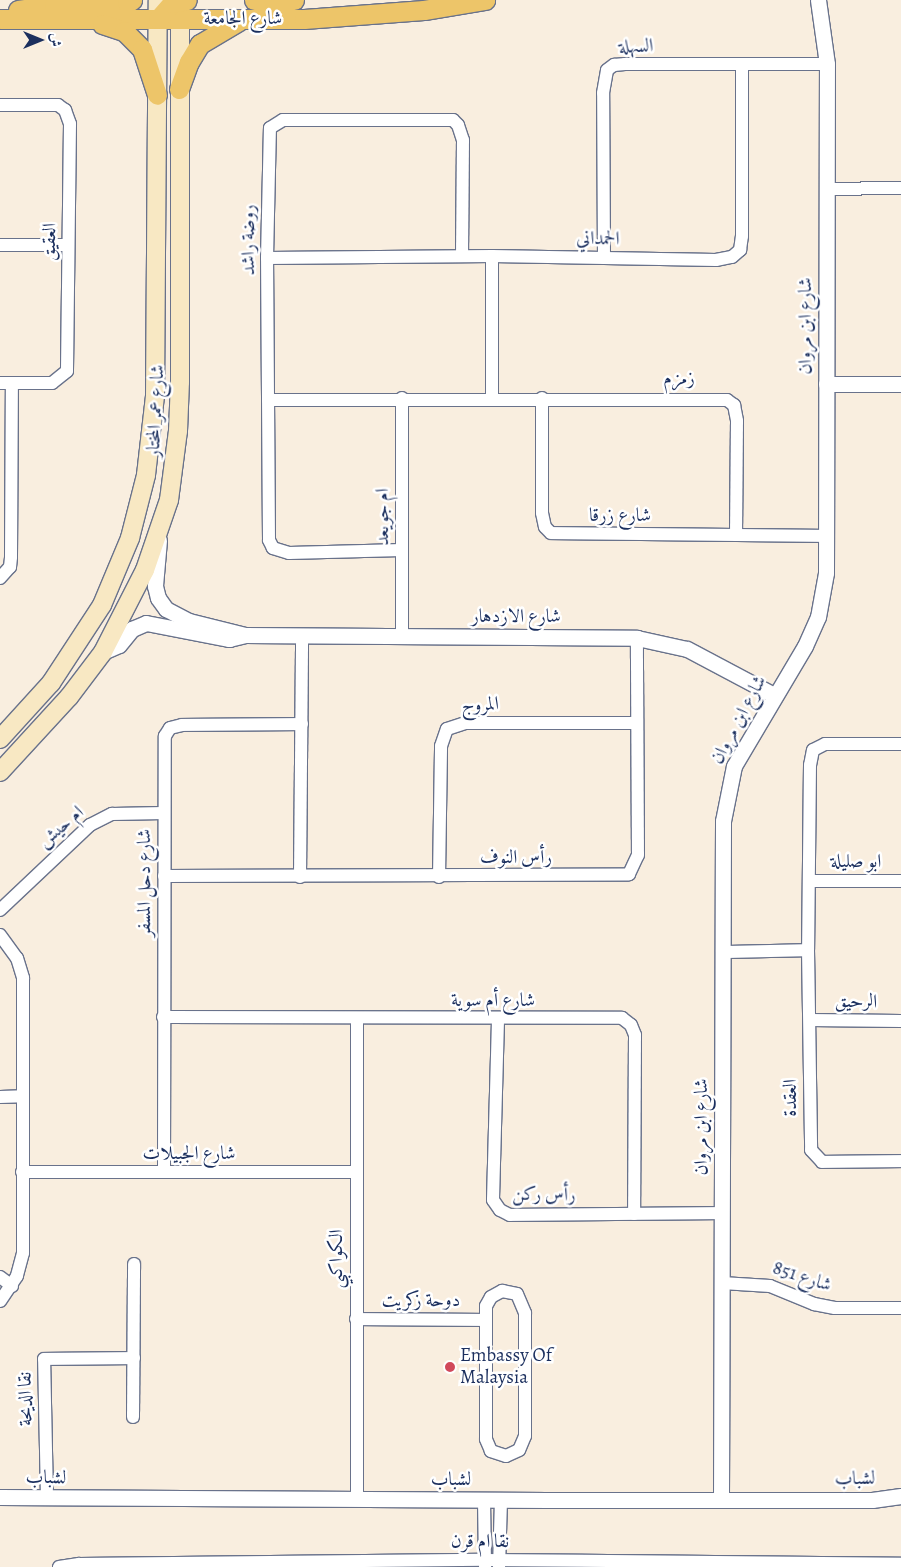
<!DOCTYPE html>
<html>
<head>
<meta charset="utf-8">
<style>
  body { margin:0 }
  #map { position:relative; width:901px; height:1567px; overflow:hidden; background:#f9eedf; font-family:Alegreya,Amiri,serif }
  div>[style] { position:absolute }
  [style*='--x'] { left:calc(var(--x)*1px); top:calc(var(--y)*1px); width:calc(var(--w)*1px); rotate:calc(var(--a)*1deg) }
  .roads { filter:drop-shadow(1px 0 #69728b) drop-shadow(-1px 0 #69728b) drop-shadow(0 1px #69728b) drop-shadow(0 -1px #69728b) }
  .minor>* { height:12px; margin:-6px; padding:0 6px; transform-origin:6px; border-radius:6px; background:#fff }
  .tertiary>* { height:15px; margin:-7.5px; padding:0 7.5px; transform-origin:7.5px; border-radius:7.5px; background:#fff }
  .secondary>* { height:18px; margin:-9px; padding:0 9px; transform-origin:9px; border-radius:9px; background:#f8e8c3 }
  .primary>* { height:19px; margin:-9.5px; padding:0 9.5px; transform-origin:9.5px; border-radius:9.5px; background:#edc569 }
  .dots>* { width:14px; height:14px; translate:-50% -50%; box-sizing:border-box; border:2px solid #fff; border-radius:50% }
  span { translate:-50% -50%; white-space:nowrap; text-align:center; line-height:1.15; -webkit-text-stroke:5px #fff; paint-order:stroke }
  .street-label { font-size:19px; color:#1b2f5e }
  .poi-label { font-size:19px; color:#1b2f5e }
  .left { translate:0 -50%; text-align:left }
  .north { position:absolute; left:15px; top:15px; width:50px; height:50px; -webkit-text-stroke:4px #fff; paint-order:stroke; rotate:90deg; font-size:14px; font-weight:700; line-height:20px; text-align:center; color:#1b2f5e }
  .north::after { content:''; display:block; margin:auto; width:18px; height:22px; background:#1b2f5e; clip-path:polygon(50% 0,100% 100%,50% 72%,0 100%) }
</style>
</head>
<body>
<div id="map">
  <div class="roads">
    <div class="minor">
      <i style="--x:0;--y:105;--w:58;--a:0"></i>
      <i style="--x:58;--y:105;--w:9;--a:36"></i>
      <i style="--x:65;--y:110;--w:15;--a:70"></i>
      <i style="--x:70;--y:124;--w:247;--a:90.7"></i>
      <i style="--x:67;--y:371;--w:19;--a:141"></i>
      <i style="--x:52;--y:383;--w:52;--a:180"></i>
      <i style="--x:826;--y:189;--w:75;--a:-0.8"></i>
      <i style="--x:0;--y:245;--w:68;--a:0"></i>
      <i style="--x:492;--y:256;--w:142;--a:90"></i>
      <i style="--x:267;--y:258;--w:225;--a:-0.5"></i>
      <i style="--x:492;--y:256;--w:224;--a:1"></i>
      <i style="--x:716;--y:260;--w:16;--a:-11"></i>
      <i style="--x:732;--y:257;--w:11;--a:-41"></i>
      <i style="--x:740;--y:250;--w:14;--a:-82"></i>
      <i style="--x:742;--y:236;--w:171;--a:-90"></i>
      <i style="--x:604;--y:258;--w:165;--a:-90.3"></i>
      <i style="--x:603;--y:93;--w:23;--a:-80"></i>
      <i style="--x:607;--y:70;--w:9;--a:-36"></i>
      <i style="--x:614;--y:65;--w:11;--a:-5"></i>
      <i style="--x:625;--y:64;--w:202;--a:0"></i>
      <i style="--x:542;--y:398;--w:115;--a:90"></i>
      <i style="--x:542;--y:513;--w:14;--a:78"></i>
      <i style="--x:545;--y:527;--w:8;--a:45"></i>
      <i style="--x:551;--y:533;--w:275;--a:0.6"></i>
      <i style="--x:268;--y:400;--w:459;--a:0"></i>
      <i style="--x:727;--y:400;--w:9;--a:36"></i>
      <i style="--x:734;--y:405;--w:16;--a:79"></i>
      <i style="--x:737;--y:421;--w:114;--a:90.5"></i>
      <i style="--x:402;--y:550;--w:113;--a:178.5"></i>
      <i style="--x:289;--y:553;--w:17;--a:-163"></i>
      <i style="--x:273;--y:548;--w:9;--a:-117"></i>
      <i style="--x:269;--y:540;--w:282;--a:-90.4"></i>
      <i style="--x:267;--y:258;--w:130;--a:-88.7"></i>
      <i style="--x:270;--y:128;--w:15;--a:-32"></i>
      <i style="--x:283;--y:120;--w:170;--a:0"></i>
      <i style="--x:453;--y:120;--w:7;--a:45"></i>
      <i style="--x:458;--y:125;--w:16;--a:72"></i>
      <i style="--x:463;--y:140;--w:116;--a:90.5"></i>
      <i style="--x:0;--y:578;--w:15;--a:-48"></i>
      <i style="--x:10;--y:567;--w:10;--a:-84"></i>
      <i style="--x:11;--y:557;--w:174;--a:-89.7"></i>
      <i style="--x:402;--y:637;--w:239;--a:-90"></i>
      <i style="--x:901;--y:744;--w:76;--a:180"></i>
      <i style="--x:825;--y:744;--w:13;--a:153"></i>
      <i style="--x:813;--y:750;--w:15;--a:101"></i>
      <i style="--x:810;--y:765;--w:185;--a:90.6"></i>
      <i style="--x:808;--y:950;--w:200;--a:89.1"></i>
      <i style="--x:811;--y:1150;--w:16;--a:47"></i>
      <i style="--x:822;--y:1162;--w:79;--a:-0.7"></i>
      <i style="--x:164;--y:876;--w:465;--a:-0.2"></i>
      <i style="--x:629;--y:874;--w:21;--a:-65"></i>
      <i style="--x:638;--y:855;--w:217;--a:-90.3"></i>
      <i style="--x:300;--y:877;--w:240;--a:-89.5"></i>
      <i style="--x:439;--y:877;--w:131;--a:-89.1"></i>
      <i style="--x:441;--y:746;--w:18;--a:-71"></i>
      <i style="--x:447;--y:729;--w:20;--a:-18"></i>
      <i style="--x:466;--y:723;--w:170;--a:0"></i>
      <i style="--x:810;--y:881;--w:91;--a:0"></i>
      <i style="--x:0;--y:910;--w:124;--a:-43.4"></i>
      <i style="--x:90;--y:825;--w:25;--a:-27"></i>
      <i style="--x:112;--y:814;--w:52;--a:-1.1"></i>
      <i style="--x:0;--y:935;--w:29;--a:54"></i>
      <i style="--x:17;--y:958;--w:21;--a:73"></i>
      <i style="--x:23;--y:978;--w:275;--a:90"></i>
      <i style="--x:23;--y:1253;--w:24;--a:105"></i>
      <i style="--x:17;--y:1276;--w:30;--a:124"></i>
      <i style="--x:722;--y:952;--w:86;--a:-1.3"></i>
      <i style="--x:163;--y:1017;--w:459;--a:0.1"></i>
      <i style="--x:622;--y:1018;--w:11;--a:38"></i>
      <i style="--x:631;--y:1025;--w:11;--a:68"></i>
      <i style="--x:635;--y:1035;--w:179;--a:90.3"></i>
      <i style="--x:498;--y:1020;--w:180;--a:91.6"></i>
      <i style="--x:493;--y:1200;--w:12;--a:55"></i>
      <i style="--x:500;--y:1210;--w:11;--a:27"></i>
      <i style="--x:510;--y:1215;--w:212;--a:-0.5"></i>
      <i style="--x:810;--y:1020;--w:91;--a:0.6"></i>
      <i style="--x:0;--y:1097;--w:23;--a:-2"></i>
      <i style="--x:22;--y:1172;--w:334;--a:0"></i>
      <i style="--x:164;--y:1172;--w:436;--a:-89.9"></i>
      <i style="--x:165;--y:736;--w:9;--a:-58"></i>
      <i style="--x:170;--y:728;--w:12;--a:-14"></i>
      <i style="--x:182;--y:725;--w:120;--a:-0.5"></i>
      <i style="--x:0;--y:1277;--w:15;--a:37"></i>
      <i style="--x:722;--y:1283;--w:48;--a:3.6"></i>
      <i style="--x:770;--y:1286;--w:48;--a:22.2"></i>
      <i style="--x:814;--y:1304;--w:21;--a:11"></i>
      <i style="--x:835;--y:1308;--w:66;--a:0"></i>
      <i style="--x:502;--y:1291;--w:15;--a:11"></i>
      <i style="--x:517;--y:1294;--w:21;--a:67"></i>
      <i style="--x:525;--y:1313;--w:123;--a:90"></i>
      <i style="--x:525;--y:1436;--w:15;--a:113"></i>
      <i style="--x:519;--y:1450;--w:14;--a:155"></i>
      <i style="--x:506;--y:1456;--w:16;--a:-162"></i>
      <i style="--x:491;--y:1451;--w:13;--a:-113"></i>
      <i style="--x:486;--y:1439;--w:133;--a:-90"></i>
      <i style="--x:486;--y:1306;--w:10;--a:-61"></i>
      <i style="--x:491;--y:1297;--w:13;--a:-29"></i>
      <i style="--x:356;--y:1319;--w:129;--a:0.4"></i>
      <i style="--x:133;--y:1417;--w:153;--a:-89.6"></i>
      <i style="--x:47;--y:1498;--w:139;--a:-91.2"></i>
      <i style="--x:44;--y:1359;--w:90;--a:-0.6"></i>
      <i style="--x:357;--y:1499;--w:480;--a:-90"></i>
      <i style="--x:484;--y:1500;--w:67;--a:89.1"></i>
      <i style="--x:59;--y:1567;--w:20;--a:-9"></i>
      <i style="--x:79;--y:1564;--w:405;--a:-0.6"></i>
      <i style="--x:484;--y:1560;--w:417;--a:0.5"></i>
      <i style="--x:499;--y:1567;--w:67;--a:-88.3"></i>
    </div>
    <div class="tertiary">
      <i style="--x:826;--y:384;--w:75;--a:0"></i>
      <i style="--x:159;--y:540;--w:46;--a:95"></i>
      <i style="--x:155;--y:586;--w:12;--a:76"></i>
      <i style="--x:158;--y:598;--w:14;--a:54"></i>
      <i style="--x:166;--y:609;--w:26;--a:28"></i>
      <i style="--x:189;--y:621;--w:58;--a:14"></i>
      <i style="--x:103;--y:652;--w:17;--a:-24"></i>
      <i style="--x:119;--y:645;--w:21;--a:-51"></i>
      <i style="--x:132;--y:629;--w:15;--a:-23"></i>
      <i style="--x:146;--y:623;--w:85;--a:10.9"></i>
      <i style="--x:229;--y:639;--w:16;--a:-14"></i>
      <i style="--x:245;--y:635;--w:392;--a:0.4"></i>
      <i style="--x:637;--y:638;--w:51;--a:12.4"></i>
      <i style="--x:687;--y:649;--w:98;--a:27.9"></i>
      <i style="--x:0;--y:1497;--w:548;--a:0.31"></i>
      <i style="--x:548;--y:1500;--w:324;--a:0"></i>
      <i style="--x:872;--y:1500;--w:29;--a:-8"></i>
      <i style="--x:721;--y:1499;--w:678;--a:-89.83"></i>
      <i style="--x:723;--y:821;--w:56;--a:-78.7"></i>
      <i style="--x:734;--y:766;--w:139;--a:-59.4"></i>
      <i style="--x:805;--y:646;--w:32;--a:-66"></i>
      <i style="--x:818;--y:617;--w:45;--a:-79.7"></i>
      <i style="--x:826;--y:573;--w:509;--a:-89.89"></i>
      <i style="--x:827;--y:64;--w:65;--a:-98"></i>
    </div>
    <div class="secondary">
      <i style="--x:0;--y:739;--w:76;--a:-47.7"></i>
      <i style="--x:51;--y:683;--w:93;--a:-56.8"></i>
      <i style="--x:102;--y:605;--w:73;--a:-67.3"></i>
      <i style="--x:130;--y:538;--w:65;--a:-75.7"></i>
      <i style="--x:146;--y:475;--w:80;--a:-83.5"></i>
      <i style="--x:155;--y:396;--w:396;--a:-89.6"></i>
      <i style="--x:0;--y:772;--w:102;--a:-47.4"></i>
      <i style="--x:69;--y:697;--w:56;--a:-52.9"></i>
      <i style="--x:103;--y:652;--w:92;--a:-62.9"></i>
      <i style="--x:145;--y:570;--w:74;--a:-71.1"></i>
      <i style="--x:169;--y:500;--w:70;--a:-82.6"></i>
      <i style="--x:178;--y:431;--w:49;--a:-87.7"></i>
      <i style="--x:180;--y:382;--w:376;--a:-90"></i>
    </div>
    <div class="primary">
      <i style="--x:254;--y:0;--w:40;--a:0"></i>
      <i style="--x:18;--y:10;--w:36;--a:-8"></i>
      <i style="--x:54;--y:5;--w:73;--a:-1.6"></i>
      <i style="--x:127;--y:3;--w:6;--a:-31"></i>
      <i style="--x:0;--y:19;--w:304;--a:0"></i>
      <i style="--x:304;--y:19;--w:120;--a:-4.3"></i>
      <i style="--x:424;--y:10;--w:62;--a:-9.3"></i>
      <i style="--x:158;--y:19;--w:21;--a:-49"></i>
      <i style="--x:172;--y:3;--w:15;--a:-11"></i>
      <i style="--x:102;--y:24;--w:23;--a:18"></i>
      <i style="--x:124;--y:31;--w:25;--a:45"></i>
      <i style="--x:142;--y:49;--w:48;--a:71.9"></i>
      <i style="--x:179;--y:89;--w:29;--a:-70"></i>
      <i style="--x:189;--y:62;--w:21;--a:-59"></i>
      <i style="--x:200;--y:44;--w:45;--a:-30.5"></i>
    </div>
  </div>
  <div class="dots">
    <i style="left:450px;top:1367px;background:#d1495b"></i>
  </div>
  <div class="street-label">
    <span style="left:243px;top:19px">شارع الجامعة</span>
    <span style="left:636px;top:47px;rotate:-3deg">السهلة</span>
    <span style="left:598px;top:239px;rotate:1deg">الحمداني</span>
    <span style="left:249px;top:240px;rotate:-90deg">روضة راشد</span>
    <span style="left:50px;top:242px;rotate:-89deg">العقيق</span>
    <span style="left:806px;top:326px;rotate:-90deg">شارع ابن مروان</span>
    <span style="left:679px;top:379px">زمزم</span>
    <span style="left:156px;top:411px;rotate:-87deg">شارع عمر المختار</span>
    <span style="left:620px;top:516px">شارع زرقا</span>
    <span style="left:383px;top:517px;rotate:-90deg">ام جويعد</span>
    <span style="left:516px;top:617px">شارع الازدهار</span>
    <span style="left:480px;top:705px;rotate:-3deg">المروج</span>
    <span style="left:739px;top:720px;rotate:-62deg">شارع ابن مروان</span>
    <span style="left:61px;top:827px;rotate:-40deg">ام حيش</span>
    <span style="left:516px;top:858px">رأس النوف</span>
    <span style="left:856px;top:862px">ابو صليلة</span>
    <span style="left:145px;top:883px;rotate:-90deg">شارع دحل المسفر</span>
    <span style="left:493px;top:1001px">شارع أم سوية</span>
    <span style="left:856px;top:1002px;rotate:1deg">الرحيق</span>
    <span style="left:791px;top:1098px;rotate:-90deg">العقدة</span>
    <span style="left:702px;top:1127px;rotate:-90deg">شارع ابن مروان</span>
    <span style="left:189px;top:1154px">شارع الجبيلات</span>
    <span style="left:544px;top:1195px;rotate:1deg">رأس ركن</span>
    <span style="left:337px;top:1259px;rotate:-90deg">الكواكبي</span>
    <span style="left:802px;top:1277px;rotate:18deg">شارع 851</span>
    <span style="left:421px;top:1301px">دوحة زكريت</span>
    <span style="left:26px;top:1399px;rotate:-91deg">نقا الديحة</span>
    <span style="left:46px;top:1478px;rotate:1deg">لشباب</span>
    <span style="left:855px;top:1479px;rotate:-1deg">لشباب</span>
    <span style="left:451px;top:1480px">لشباب</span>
    <span style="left:480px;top:1542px">نقا ام قرن</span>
  </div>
  <div class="poi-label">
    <span class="left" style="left:460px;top:1367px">Embassy Of<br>Malaysia</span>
  </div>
  <div class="north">ش</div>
</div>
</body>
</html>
